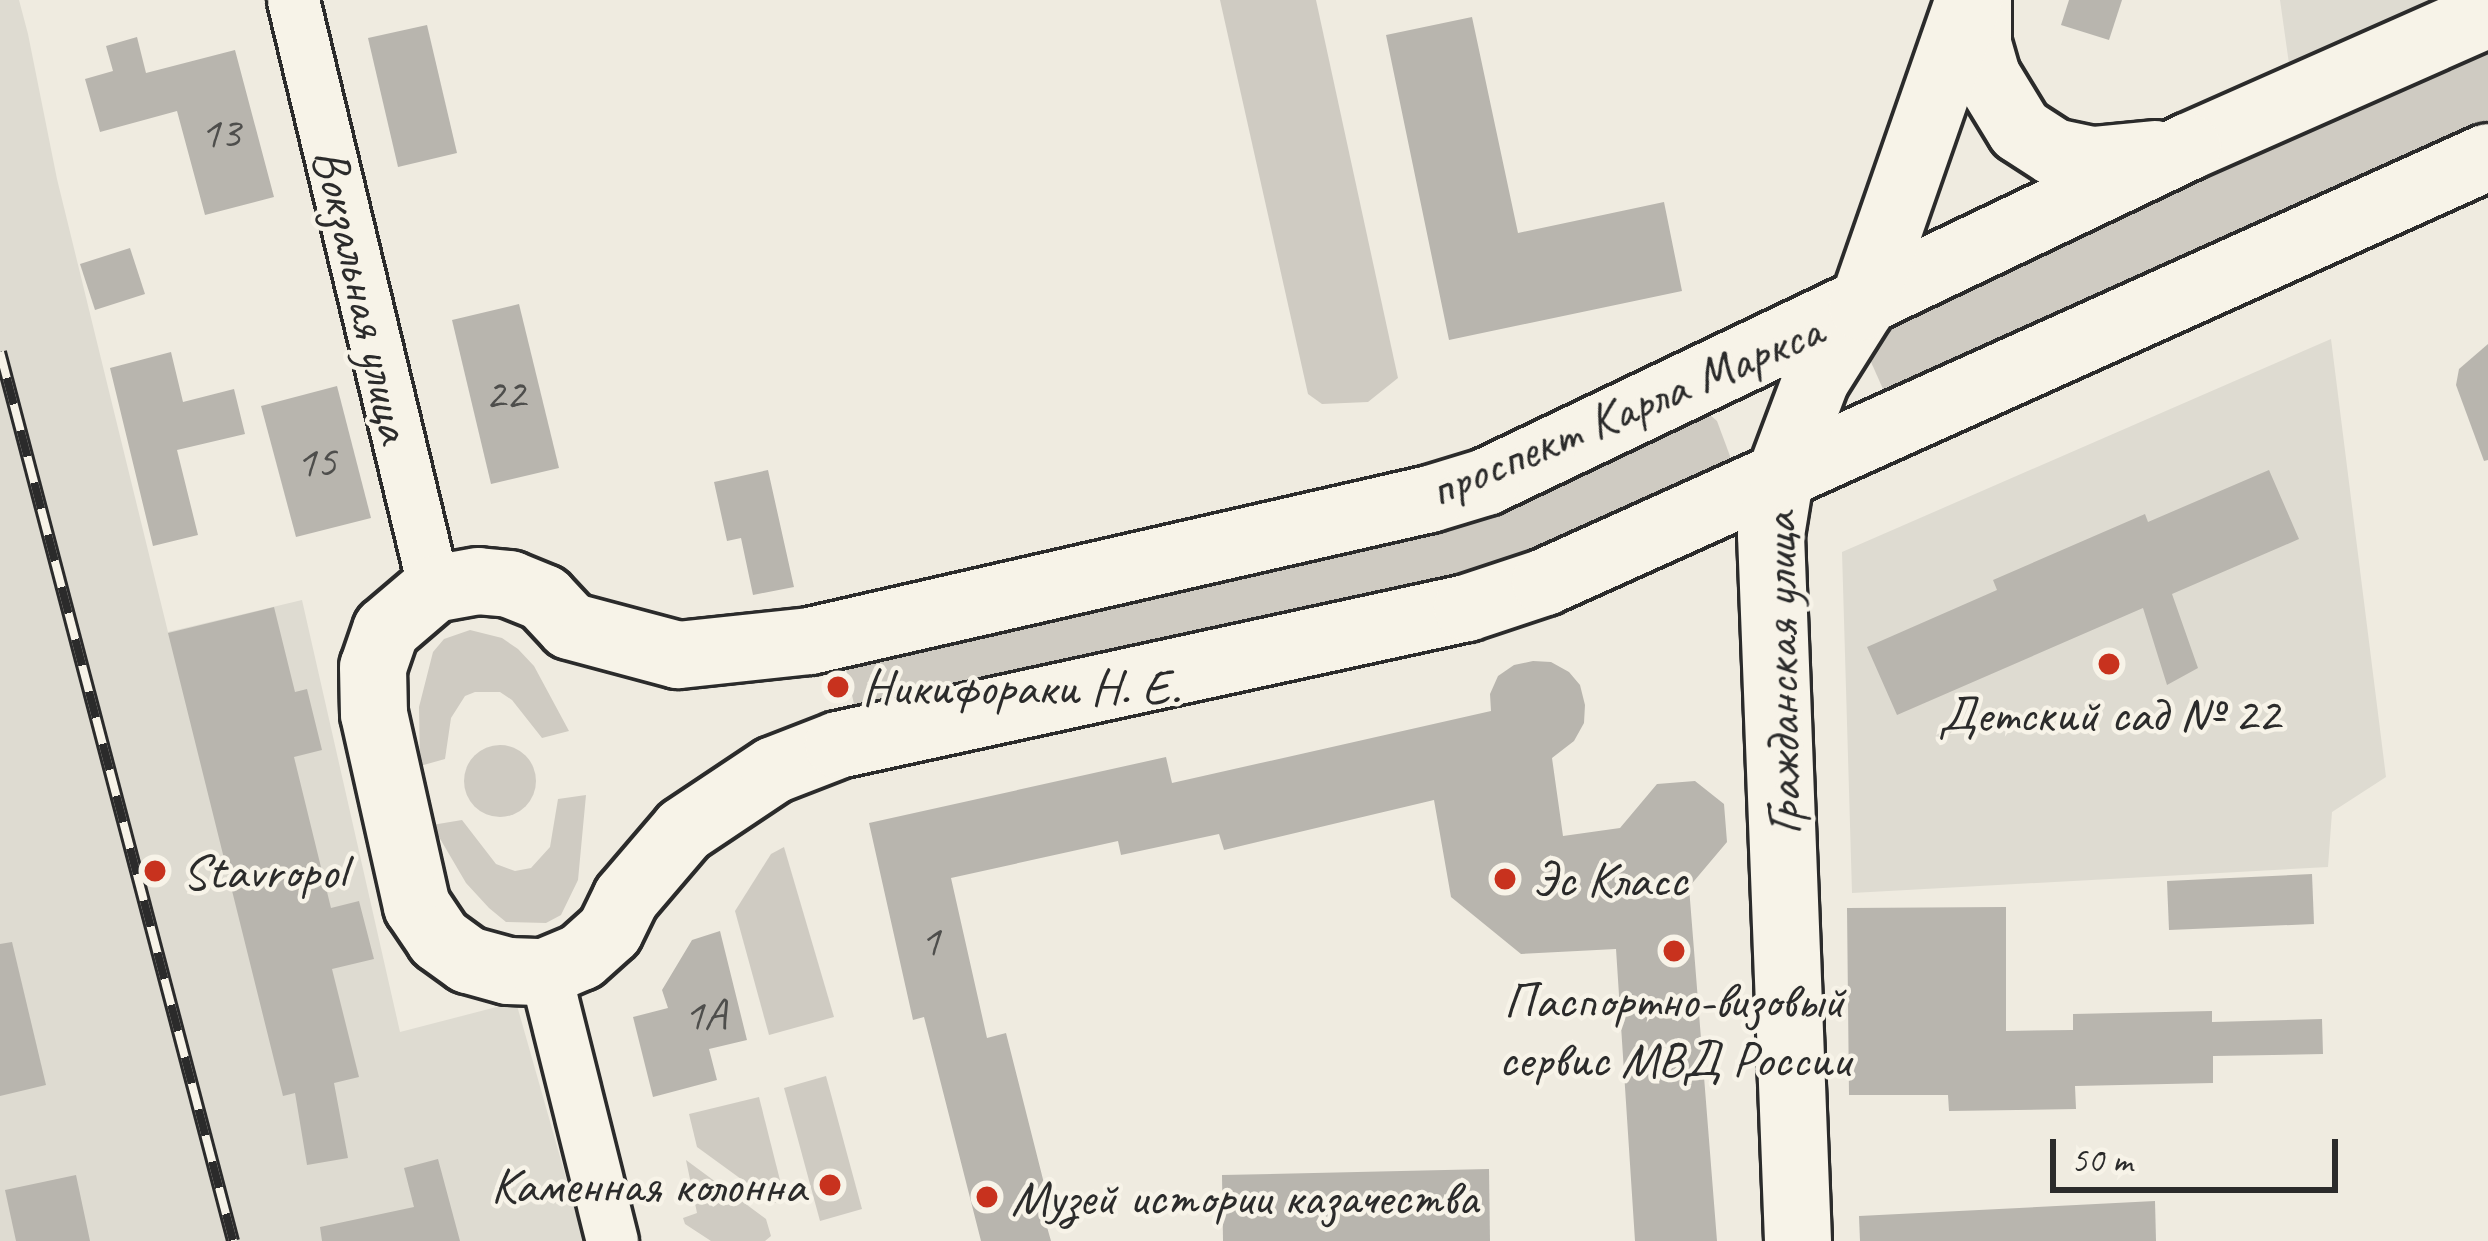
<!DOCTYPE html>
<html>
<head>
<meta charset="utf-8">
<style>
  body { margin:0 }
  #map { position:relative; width:2488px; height:1241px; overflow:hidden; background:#efebe0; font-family:Caveat,sans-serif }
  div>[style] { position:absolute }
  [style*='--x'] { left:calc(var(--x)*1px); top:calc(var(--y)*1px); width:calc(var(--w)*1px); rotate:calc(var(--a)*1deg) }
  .built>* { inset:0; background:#dedbd1 }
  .green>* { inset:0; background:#cfcbc2 }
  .round { border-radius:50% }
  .building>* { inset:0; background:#b8b5ae }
  .roads { filter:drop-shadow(3px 0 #2b2b2b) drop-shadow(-3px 0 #2b2b2b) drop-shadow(0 3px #2b2b2b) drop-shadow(0 -3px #2b2b2b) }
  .minor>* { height:51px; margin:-25.5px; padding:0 25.5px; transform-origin:25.5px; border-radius:25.5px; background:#f7f3e8 }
  .major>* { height:66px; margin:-33px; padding:0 33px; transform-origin:33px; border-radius:33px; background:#f7f3e8 }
  .rail>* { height:14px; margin-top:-7px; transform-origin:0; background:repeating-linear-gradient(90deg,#f7f3e8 0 27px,#2b2b2b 0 54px); box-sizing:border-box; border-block:3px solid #2b2b2b }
  .dots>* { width:33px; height:33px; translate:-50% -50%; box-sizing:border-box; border:6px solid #f7f3e8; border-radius:50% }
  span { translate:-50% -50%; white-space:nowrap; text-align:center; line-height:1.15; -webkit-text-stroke:9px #f7f3e8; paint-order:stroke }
  .number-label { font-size:45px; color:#4e4e4c }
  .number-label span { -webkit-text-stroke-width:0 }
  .street-label { font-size:51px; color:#2b2b2b }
  .poi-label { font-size:51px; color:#2b2b2b }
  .left { translate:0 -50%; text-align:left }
  .right { translate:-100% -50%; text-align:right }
  .scale { position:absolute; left:2050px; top:1139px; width:288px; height:54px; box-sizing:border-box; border:6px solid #2b2b2b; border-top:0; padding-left:15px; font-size:36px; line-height:42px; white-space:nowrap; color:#2b2b2b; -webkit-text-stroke:9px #f7f3e8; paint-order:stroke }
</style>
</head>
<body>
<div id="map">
  <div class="built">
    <i style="clip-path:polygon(0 0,19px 0,28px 34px,57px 179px,168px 632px,302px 600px,400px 1032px,516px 1002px,584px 1241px,0 1241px)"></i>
    <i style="clip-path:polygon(2280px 0,2477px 0,2292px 85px)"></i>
    <i style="clip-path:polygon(2331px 339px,2386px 777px,2332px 812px,2328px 867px,1852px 893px,1842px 552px)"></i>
  </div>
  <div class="green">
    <i style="clip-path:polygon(1220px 0,1316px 0,1398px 378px,1368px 402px,1322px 404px,1308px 394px)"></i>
    <i style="clip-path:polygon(2488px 51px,2488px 138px,1913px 397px,1883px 389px,1867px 353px,1878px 328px)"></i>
    <i style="clip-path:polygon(1702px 408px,1717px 421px,1730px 456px,1729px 475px,1535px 564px,858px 721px,842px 652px)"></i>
    <i style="clip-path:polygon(470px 630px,502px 638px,518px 649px,534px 666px,569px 731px,542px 738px,512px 700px,500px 692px,475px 692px,465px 696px,451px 718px,445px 759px,420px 766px,419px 707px,433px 652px,444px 639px)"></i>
    <i class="round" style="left:464px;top:745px;width:72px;height:72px"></i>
    <i style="clip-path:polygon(586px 795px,578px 880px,561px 915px,546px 923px,506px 922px,489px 908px,466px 883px,432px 825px,462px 820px,496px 864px,515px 871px,531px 868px,550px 847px,558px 799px)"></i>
    <i style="clip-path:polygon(784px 847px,834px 1017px,769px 1035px,735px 911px,771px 854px)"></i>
    <i style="clip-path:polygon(826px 1076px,862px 1209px,820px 1221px,784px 1088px)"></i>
    <i style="clip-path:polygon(759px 1097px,785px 1200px,774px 1203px,697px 1147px,689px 1114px)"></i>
    <i style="clip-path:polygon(686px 1160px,766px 1219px,771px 1236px,765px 1241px,711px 1241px,685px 1224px,683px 1218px,697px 1213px)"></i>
  </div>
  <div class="building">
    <i style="clip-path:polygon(2069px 0,2122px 0,2109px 40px,2061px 25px)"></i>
    <i style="clip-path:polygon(1472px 17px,1518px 233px,1664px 202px,1682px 291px,1449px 340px,1386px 35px)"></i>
    <i style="clip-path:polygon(427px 25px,457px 153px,398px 167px,368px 38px)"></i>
    <i style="clip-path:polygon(137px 37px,146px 73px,235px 50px,274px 197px,205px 215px,177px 111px,100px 132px,85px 79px,113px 71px,106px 46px)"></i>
    <i style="clip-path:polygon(130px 248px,145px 294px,95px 310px,80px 264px)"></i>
    <i style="clip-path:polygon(519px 304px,559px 468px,491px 484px,452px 320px)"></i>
    <i style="clip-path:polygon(2488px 344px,2488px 460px,2484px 461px,2456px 385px,2459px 369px)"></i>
    <i style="clip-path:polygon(171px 352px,183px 402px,234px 389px,245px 434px,177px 450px,198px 535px,153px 546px,110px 368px)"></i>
    <i style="clip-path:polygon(337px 386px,371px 518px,296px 537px,261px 406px)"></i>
    <i style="clip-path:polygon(768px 470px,794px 587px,753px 595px,741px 538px,727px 541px,714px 482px)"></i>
    <i style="clip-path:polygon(2269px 470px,2299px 539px,2172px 594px,2198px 668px,2167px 685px,2143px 608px,1897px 715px,1867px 647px,1997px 590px,1993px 580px,2145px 514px,2148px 522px)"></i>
    <i style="clip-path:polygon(274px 607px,295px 692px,307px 689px,322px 750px,294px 757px,331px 908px,359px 901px,374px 959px,332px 969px,359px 1077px,334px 1083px,348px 1158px,307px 1165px,295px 1093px,283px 1096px,168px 633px)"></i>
    <i style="clip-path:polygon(1533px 661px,1551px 662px,1569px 672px,1580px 685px,1585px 705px,1584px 723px,1574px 741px,1552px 758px,1563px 836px,1620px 828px,1657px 784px,1695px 781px,1724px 804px,1727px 842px,1689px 887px,1717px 1241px,1635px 1241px,1616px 949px,1521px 954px,1451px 897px,1434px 800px,1224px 850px,1219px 834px,1121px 855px,1118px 841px,951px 878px,987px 1038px,1006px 1033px,1051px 1211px,1043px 1213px,1051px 1241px,981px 1241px,924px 1017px,913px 1020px,869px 823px,1166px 757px,1172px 783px,1491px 711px,1490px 694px,1498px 676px,1514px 665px)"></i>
    <i style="clip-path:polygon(2312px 874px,2314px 924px,2169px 930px,2167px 881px)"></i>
    <i style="clip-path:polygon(2006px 907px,2006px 1031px,2073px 1030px,2073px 1014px,2212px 1011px,2212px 1022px,2322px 1019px,2323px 1054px,2213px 1056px,2213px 1083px,2075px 1086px,2076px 1109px,1949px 1111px,1948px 1095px,1849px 1095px,1847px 908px)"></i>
    <i style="clip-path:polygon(720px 931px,747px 1040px,709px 1049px,717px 1080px,653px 1097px,633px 1017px,668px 1008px,662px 990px,692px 940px)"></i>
    <i style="clip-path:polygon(12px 942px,46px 1085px,0 1096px,0 944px)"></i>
    <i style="clip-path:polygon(438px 1159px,460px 1241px,322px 1241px,320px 1227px,414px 1207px,404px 1168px)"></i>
    <i style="clip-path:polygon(1489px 1169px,1490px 1241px,1223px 1241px,1222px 1175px)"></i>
    <i style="clip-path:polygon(76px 1175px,90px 1241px,16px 1241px,5px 1190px)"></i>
    <i style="clip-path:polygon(2155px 1201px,2156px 1241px,1860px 1241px,1859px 1216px)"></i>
  </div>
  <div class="roads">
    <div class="minor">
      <i style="--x:293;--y:0;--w:606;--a:76.54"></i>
      <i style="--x:545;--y:972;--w:277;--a:76"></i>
    </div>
    <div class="major">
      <i style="--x:1978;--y:0;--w:44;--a:90"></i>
      <i style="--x:1978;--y:44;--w:33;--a:74"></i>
      <i style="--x:1987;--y:76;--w:63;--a:58.6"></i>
      <i style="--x:2020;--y:130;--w:40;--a:32.9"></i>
      <i style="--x:2054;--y:152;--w:40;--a:12"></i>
      <i style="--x:2093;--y:160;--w:62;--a:-5.5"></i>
      <i style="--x:2488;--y:14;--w:328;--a:156.1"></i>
      <i style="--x:2188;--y:147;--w:778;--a:154.49"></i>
      <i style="--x:1486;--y:482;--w:59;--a:163.1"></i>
      <i style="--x:1430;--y:499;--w:636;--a:167.1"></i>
      <i style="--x:810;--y:641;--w:133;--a:173.9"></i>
      <i style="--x:678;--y:655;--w:112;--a:-165"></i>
      <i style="--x:570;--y:626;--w:38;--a:-133"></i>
      <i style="--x:544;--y:598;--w:37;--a:-158"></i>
      <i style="--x:510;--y:584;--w:32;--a:-175"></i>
      <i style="--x:478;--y:581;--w:45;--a:169.7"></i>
      <i style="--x:434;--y:589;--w:63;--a:139.5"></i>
      <i style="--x:386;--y:630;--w:39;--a:109"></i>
      <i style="--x:373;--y:667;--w:47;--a:88.8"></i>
      <i style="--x:374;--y:714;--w:197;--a:77.4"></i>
      <i style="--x:417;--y:906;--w:40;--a:56"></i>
      <i style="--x:439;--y:939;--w:36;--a:36"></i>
      <i style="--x:468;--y:960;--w:41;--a:15.4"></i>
      <i style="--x:508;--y:971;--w:37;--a:2"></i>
      <i style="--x:545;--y:972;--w:39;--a:-23"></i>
      <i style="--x:581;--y:957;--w:39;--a:-42"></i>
      <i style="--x:610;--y:931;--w:37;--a:-64"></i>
      <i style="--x:626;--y:898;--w:89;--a:-49.5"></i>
      <i style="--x:684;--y:830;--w:108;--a:-33.7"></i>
      <i style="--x:774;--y:770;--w:69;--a:-21.3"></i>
      <i style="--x:838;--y:745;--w:644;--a:-12.29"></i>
      <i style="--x:1467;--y:608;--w:82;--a:-18.4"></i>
      <i style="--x:1545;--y:582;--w:1034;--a:-24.26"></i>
      <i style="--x:1798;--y:1241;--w:707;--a:-92.19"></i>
      <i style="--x:1771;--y:535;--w:63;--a:-80.8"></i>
      <i style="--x:1781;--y:473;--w:99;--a:-69.4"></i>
      <i style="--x:1816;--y:380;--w:86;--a:-57.8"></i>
      <i style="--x:1862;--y:307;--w:325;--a:-70.8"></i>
    </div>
  </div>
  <div class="rail">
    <i style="--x:0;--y:352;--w:919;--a:75.31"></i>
  </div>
  <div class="dots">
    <i style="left:2109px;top:664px;background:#c8321e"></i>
    <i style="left:838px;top:687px;background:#c8321e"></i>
    <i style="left:155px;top:871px;background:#c8321e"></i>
    <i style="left:1505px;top:879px;background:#c8321e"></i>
    <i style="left:1674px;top:951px;background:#c8321e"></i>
    <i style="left:830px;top:1185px;background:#c8321e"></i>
    <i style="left:987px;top:1197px;background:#c8321e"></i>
  </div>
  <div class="number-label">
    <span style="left:220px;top:133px">13</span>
    <span style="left:505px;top:394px">22</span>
    <span style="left:316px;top:462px">15</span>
    <span style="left:930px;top:941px">1</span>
    <span style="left:705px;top:1015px">1А</span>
  </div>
  <div class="street-label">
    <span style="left:363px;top:295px;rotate:77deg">Вокзальная улица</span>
    <span style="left:1625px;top:410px;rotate:-23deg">проспект Карла Маркса</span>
    <span style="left:1781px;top:674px;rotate:-91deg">Гражданская улица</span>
  </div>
  <div class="poi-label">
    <span class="left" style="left:862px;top:687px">Никифораки Н. Е.</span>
    <span style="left:2109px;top:714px">Детский сад № 22</span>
    <span class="left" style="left:182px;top:871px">Stavropol</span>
    <span class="left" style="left:1532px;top:879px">Эс Класс</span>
    <span style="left:1674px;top:1030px">Паспортно-визовый<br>сервис МВД России</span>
    <span class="right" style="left:806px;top:1185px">Каменная колонна</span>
    <span class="left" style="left:1011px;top:1197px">Музей истории казачества</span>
  </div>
  <div class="scale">50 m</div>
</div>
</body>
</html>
